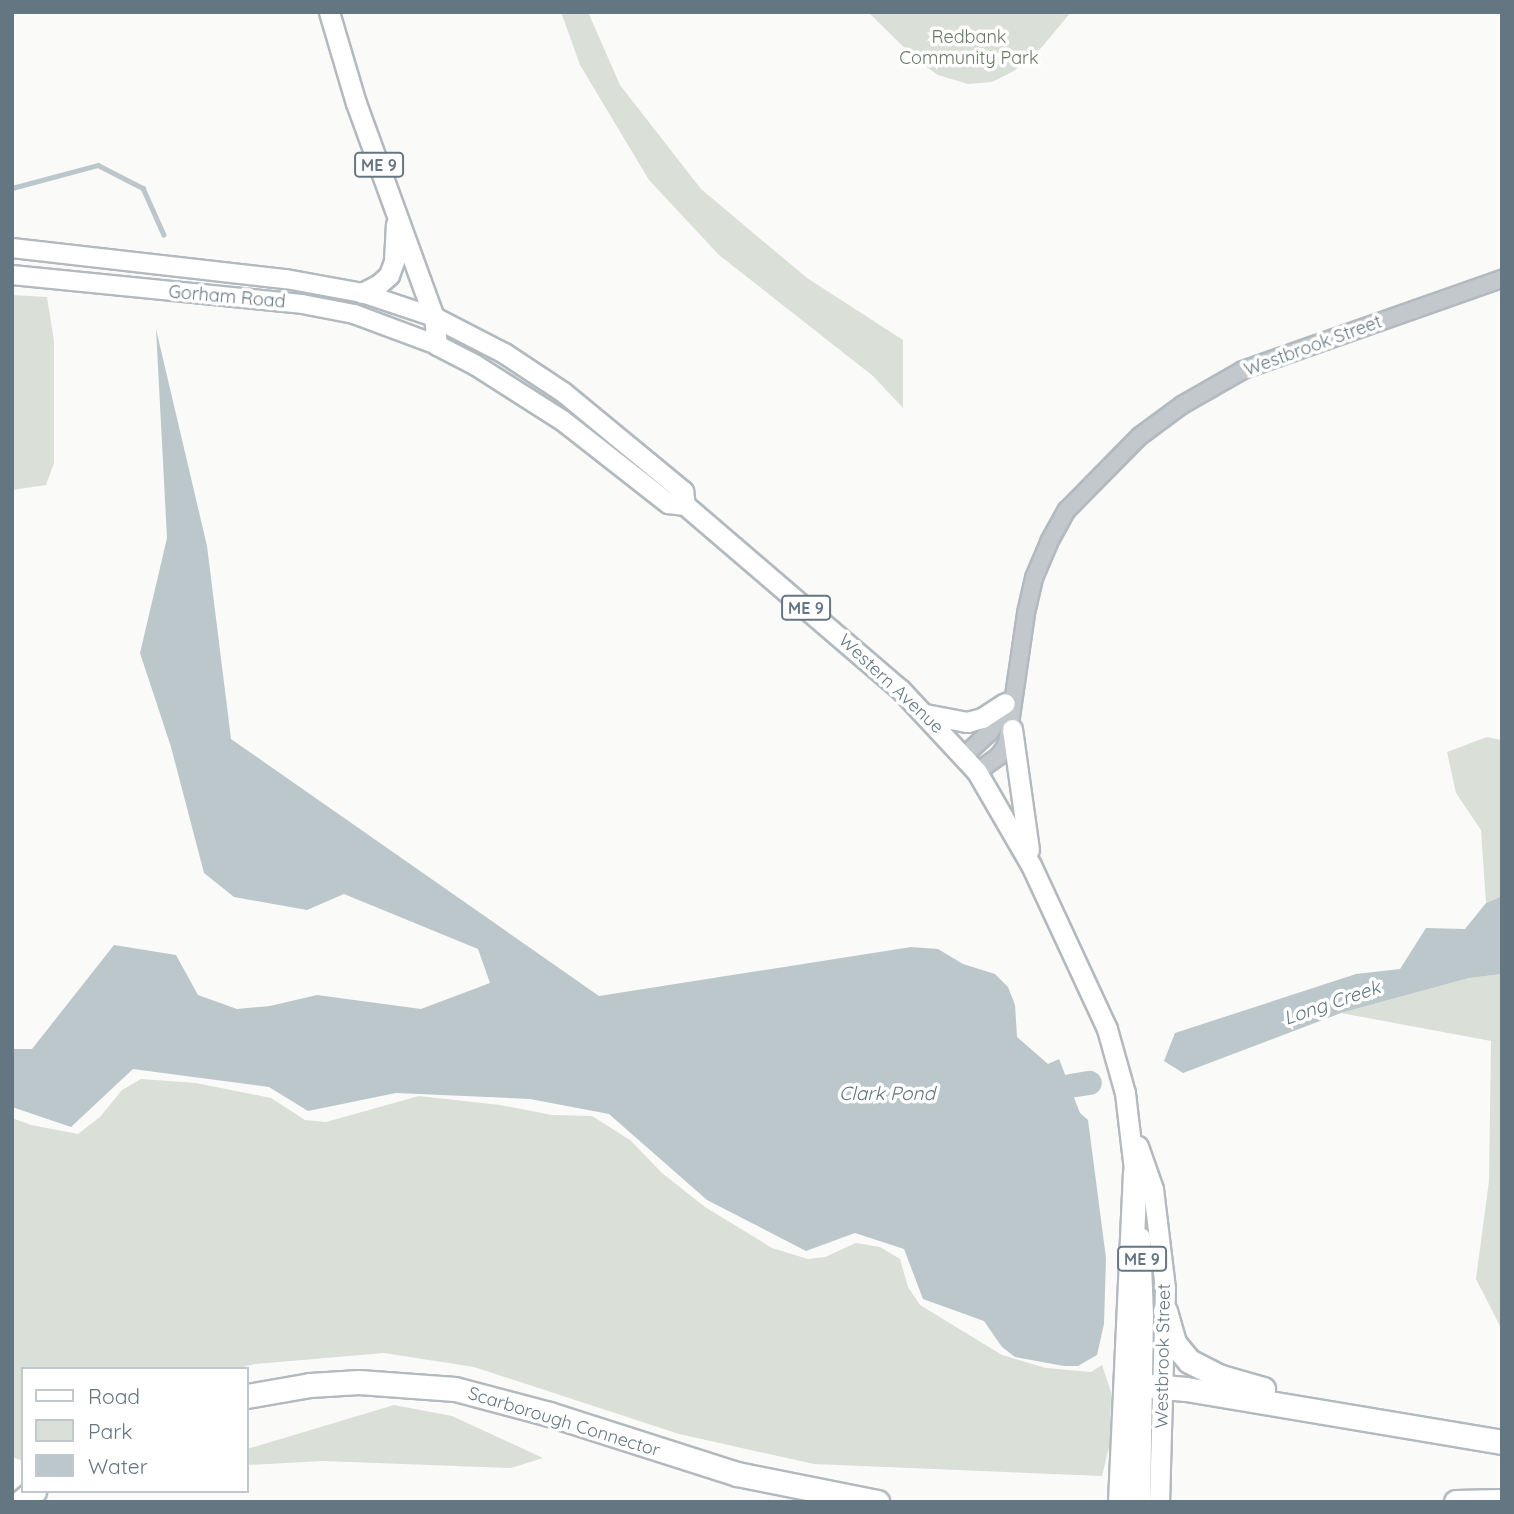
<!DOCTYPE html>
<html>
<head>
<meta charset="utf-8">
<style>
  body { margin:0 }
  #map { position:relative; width:1514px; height:1514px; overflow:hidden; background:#fafaf8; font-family:Quicksand,sans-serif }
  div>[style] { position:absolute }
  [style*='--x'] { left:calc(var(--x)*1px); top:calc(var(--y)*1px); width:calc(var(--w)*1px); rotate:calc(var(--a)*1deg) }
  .green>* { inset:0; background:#dadfd7 }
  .water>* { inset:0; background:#bbc7cb }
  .stream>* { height:4.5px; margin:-2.25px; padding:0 2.25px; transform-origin:2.25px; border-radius:2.25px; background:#bbc7cb }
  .river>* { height:24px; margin:-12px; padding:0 12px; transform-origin:12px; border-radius:12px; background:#bbc7cb }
  .roads { filter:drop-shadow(2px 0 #b3babf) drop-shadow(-2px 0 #b3babf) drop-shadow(0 2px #b3babf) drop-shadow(0 -2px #b3babf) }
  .tertiary>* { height:16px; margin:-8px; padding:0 8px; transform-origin:8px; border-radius:8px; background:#c3c8cc }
  .secondary>* { height:18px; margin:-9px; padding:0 9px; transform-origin:9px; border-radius:9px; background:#fff }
  .primary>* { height:19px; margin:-9.5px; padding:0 9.5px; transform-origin:9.5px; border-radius:9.5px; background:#fff }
  .motorway>* { height:23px; margin:-11.5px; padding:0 11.5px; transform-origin:11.5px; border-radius:11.5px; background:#fff }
  span { translate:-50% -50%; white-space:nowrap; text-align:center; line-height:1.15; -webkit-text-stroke:7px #fff; paint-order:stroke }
  .shield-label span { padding:2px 5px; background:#fff; border:2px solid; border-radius:5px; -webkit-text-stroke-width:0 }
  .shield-label { font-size:16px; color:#657683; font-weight:700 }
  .park-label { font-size:18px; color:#687a64 }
  .street-label { font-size:18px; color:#657683 }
  .water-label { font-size:19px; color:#60757c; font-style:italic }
  .frame { position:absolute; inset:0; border:14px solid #657683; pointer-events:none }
  .legend { position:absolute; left:21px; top:1367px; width:228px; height:126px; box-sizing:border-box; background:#fff; border:2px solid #c1c8cd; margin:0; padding:9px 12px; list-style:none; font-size:21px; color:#657683 }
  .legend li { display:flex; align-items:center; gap:14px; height:35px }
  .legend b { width:35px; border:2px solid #c1c8cd }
</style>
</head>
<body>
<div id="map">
  <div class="green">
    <i style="clip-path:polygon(561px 12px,588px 12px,620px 85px,701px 189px,807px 278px,903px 340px,903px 408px,873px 376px,719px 255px,649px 180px,580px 65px)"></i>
    <i style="clip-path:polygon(868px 12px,1071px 12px,1042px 47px,1014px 71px,992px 82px,968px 84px,938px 75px,918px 61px)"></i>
    <i style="clip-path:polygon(12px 295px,47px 297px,54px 341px,54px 463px,46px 485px,12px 490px)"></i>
    <i style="clip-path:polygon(1487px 737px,1502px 740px,1502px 896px,1486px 903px,1481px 830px,1456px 793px,1447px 752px)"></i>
    <i style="clip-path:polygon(1502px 974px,1502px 1330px,1476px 1279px,1489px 1181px,1491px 1041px,1341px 1013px,1469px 978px)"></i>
    <i style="clip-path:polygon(141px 1079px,196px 1083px,271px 1098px,305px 1120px,326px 1122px,419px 1096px,500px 1105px,552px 1115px,592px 1116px,630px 1140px,662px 1173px,705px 1207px,772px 1248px,808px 1259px,825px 1257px,856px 1243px,880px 1247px,900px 1259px,908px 1287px,920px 1305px,1002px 1355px,1046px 1368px,1091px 1372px,1102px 1365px,1111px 1392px,1110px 1443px,1102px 1476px,814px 1464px,679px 1434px,474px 1367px,384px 1353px,255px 1364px,235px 1369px,23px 1369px,23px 1461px,12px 1457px,12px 1118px,31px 1125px,78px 1134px,100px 1117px,122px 1090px)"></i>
    <i style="clip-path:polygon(394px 1405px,452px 1416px,543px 1458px,511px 1468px,323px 1461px,247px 1465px,247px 1449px)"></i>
  </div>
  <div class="water">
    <i style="clip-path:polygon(156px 329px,207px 546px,231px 739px,599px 996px,911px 947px,938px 949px,963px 964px,995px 974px,1008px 987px,1015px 1005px,1017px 1037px,1048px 1064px,1059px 1059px,1080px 1113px,1088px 1120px,1106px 1258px,1104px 1324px,1097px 1355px,1078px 1366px,1064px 1366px,1015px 1357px,1002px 1347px,984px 1321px,923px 1299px,904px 1249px,855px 1233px,806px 1251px,707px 1200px,609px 1114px,530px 1099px,396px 1093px,308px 1111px,269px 1087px,133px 1069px,71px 1127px,12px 1107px,12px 1049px,32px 1049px,114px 945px,176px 955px,198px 995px,237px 1009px,270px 1006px,317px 995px,421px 1009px,490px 983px,478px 949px,344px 894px,307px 910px,234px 897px,204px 873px,171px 747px,140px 653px,167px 538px)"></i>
    <i style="clip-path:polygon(1502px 896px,1502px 974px,1469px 978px,1341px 1013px,1183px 1073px,1164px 1061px,1175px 1033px,1356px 974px,1400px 969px,1426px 928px,1465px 929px,1486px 903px)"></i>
  </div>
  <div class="stream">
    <i style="--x:12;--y:188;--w:89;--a:-15"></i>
    <i style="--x:98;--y:165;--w:51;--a:27.1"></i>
    <i style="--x:143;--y:188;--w:51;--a:65.9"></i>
  </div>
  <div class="river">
    <i style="--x:1070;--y:1086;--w:20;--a:-9"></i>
  </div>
  <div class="roads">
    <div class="tertiary">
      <i style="--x:964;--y:756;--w:35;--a:-43"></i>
      <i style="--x:990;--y:732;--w:35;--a:-61"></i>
      <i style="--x:977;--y:772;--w:27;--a:-36"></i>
      <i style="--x:999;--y:756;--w:14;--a:-56"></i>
      <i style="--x:1007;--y:744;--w:132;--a:-81.7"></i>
      <i style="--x:1026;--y:613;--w:36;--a:-77"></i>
      <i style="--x:1034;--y:578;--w:39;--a:-67"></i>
      <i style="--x:1049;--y:542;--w:37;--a:-61"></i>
      <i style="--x:1067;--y:510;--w:104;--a:-45.4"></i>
      <i style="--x:1140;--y:436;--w:52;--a:-36.4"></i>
      <i style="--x:1182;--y:405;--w:70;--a:-29.8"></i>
      <i style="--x:1243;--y:370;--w:275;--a:-19.4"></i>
    </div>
    <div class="secondary">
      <i style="--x:12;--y:248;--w:276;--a:6.5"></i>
      <i style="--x:286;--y:279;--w:77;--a:10.4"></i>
      <i style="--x:362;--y:293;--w:76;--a:18.4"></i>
      <i style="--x:12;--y:275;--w:291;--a:5.7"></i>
      <i style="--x:302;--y:304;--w:53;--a:10.9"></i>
      <i style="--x:354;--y:314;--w:89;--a:20.5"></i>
    </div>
    <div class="primary">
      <i style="--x:329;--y:12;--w:95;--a:73.5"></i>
      <i style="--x:356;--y:103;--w:228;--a:70"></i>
      <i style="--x:434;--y:317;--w:28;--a:84"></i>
      <i style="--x:437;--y:345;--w:42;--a:27.2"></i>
      <i style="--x:474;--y:364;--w:104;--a:32.5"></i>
      <i style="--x:562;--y:420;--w:135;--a:38.1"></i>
      <i style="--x:668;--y:503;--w:17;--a:7"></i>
      <i style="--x:685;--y:505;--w:283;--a:40.6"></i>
      <i style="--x:900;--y:689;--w:113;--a:47.1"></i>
      <i style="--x:977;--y:772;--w:108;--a:59.9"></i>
      <i style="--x:1031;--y:865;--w:181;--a:65.1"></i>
      <i style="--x:1107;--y:1029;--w:66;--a:74.3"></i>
      <i style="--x:1125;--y:1093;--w:94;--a:83.3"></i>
      <i style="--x:362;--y:293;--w:18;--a:-27"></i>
      <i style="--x:378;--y:285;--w:15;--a:-42"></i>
      <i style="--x:389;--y:275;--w:15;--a:-70"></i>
      <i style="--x:394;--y:261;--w:37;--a:-87"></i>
      <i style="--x:434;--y:317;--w:79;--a:27.2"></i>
      <i style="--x:504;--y:353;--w:71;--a:33.5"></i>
      <i style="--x:563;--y:392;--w:156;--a:39.5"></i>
      <i style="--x:683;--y:491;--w:14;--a:82"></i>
      <i style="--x:925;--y:714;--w:43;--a:10.8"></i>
      <i style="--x:967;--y:722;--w:16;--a:-15"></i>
      <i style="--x:982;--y:718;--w:27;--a:-33"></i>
      <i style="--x:1012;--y:729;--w:122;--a:82"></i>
      <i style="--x:1138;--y:1146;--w:46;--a:70.8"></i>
      <i style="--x:1153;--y:1189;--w:100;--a:83.1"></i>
      <i style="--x:1165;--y:1288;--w:214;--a:91.6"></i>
      <i style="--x:1140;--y:1502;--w:186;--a:-89.1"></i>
      <i style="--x:1143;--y:1316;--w:79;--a:-92.2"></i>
    </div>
    <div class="motorway">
      <i style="--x:1165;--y:1311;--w:33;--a:74"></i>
      <i style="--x:1174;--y:1343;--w:23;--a:50"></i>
      <i style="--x:1189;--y:1361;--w:33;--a:27"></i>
      <i style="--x:1218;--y:1376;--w:47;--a:16.1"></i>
      <i style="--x:1141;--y:1385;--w:45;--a:5.1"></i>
      <i style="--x:1186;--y:1389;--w:320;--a:9.5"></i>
      <i style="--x:247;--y:1396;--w:64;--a:-9.9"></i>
      <i style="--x:310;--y:1385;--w:49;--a:-3.5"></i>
      <i style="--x:359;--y:1382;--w:96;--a:4.2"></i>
      <i style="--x:455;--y:1389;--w:97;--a:14.9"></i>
      <i style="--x:549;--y:1414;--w:197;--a:17.7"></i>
      <i style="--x:737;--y:1474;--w:143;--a:11.3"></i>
      <i style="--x:21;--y:1502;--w:17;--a:-40"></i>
      <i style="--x:1120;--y:1502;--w:330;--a:-87.4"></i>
      <i style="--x:1456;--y:1502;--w:46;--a:-1.2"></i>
    </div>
  </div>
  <div class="shield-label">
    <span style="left:379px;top:165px">ME 9</span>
    <span style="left:806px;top:608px">ME 9</span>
    <span style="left:1142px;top:1259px">ME 9</span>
  </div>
  <div class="park-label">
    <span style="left:969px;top:48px">Redbank<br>Community Park</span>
  </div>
  <div class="street-label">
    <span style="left:227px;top:297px;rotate:5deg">Gorham Road</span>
    <span style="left:1313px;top:346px;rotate:-20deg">Westbrook Street</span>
    <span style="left:891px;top:684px;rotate:43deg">Western Avenue</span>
    <span style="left:1163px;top:1356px;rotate:-89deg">Westbrook Street</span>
    <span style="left:564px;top:1422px;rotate:17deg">Scarborough Connector</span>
  </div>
  <div class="water-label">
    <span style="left:1332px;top:1003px;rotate:-19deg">Long Creek</span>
    <span style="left:887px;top:1094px">Clark Pond</span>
  </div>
  <div class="frame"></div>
  <ul class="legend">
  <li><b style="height:9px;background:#fff"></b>Road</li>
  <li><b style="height:19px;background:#dadfd7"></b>Park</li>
  <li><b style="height:19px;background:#bbc7cb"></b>Water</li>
  </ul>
</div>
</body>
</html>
